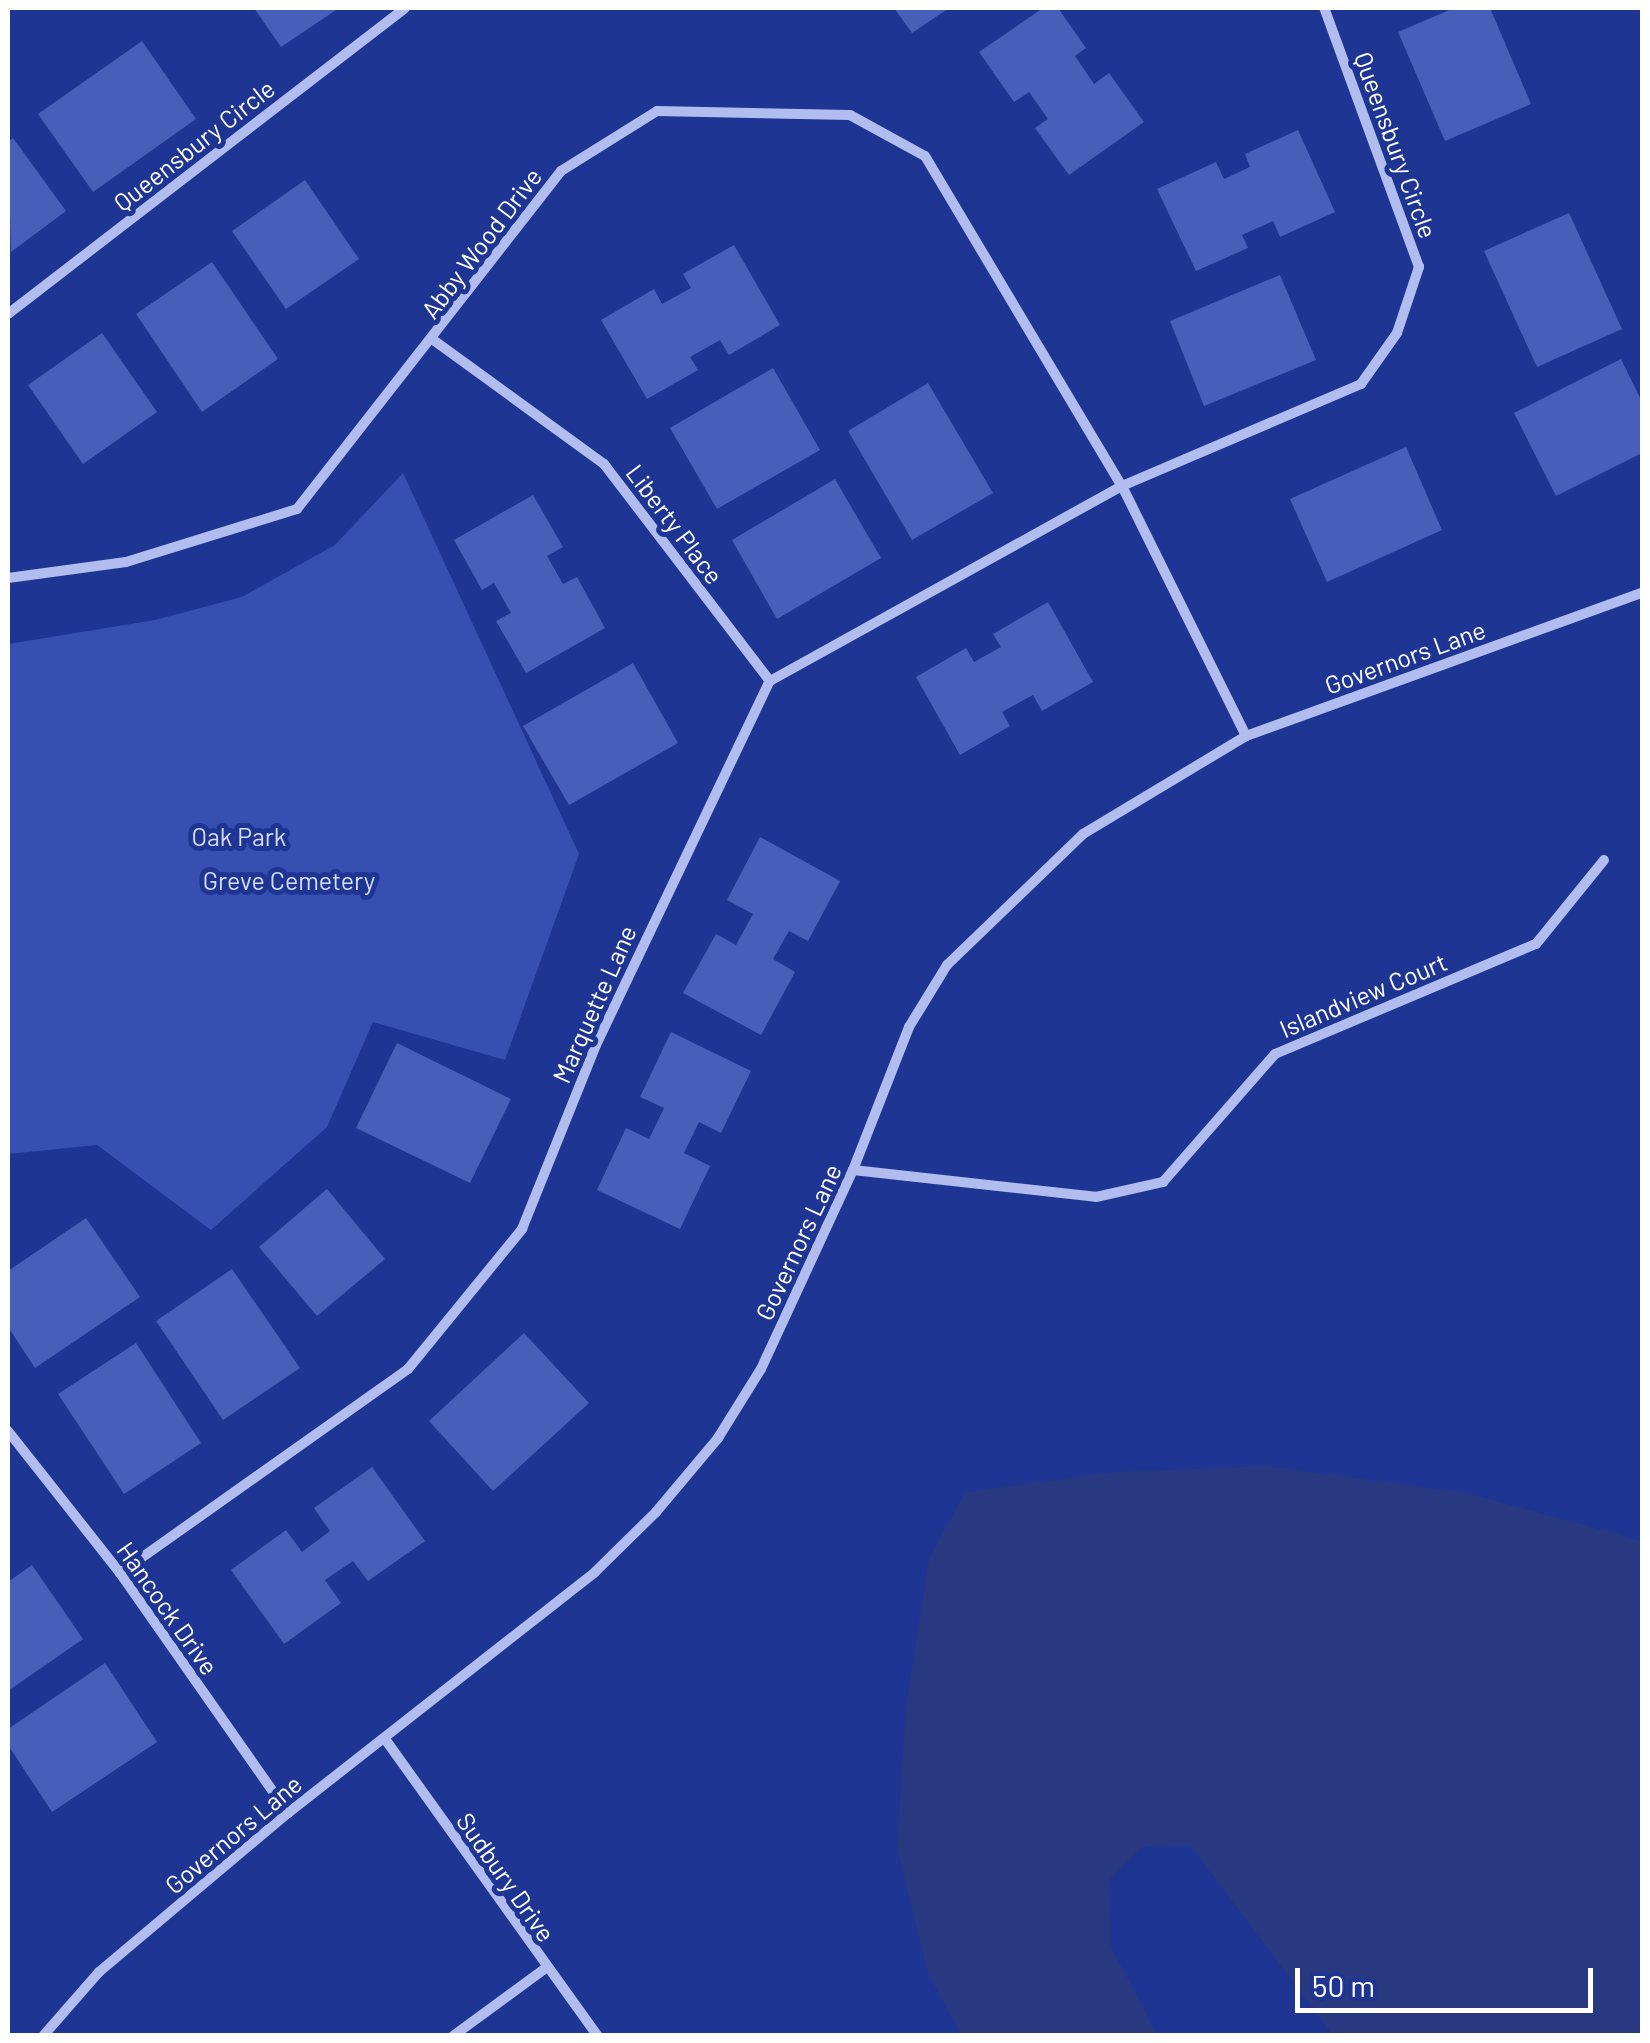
<!DOCTYPE html>
<html>
<head>
<meta charset="utf-8">
<style>
  body { margin:0 }
  #map { position:relative; width:1650px; height:2043px; overflow:hidden; background:#1e3593; font-family:Barlow,sans-serif }
  div>[style] { position:absolute }
  [style*='--x'] { left:calc(var(--x)*1px); top:calc(var(--y)*1px); width:calc(var(--w)*1px); rotate:calc(var(--a)*1deg) }
  .green>* { inset:0; background:#364fb1 }
  .water>* { inset:0; background:#293981 }
  .building>* { inset:0; background:#475fb9 }
  .minor>* { height:10px; margin:-5px; padding:0 5px; transform-origin:5px; border-radius:5px; background:#b0bdee }
  span { translate:-50% -50%; white-space:nowrap; text-align:center; line-height:1.15; -webkit-text-stroke:10px #1e3593; paint-order:stroke }
  .street-label { font-size:25px; color:#fff }
  .park-label { font-size:25px; color:#d6defa }
  .frame { position:absolute; inset:0; border:10px solid #fff; pointer-events:none }
  .scale { position:absolute; left:1295px; top:1968px; width:298px; height:45px; box-sizing:border-box; border:5px solid #fff; border-top:0; padding-left:12px; font-size:30px; line-height:35px; white-space:nowrap; color:#fff; -webkit-text-stroke:8px #1e3593; paint-order:stroke }
</style>
</head>
<body>
<div id="map">
  <div class="green">
    <i style="clip-path:polygon(403px 473px,579px 854px,505px 1060px,373px 1022px,327px 1127px,211px 1230px,97px 1145px,8px 1154px,8px 644px,155px 620px,242px 597px,335px 545px)"></i>
  </div>
  <div class="water">
    <i style="clip-path:polygon(1266px 1466px,1467px 1493px,1642px 1541px,1642px 2035px,1333px 2035px,1190px 1845px,1142px 1847px,1109px 1880px,1111px 1947px,1157px 2035px,961px 2035px,928px 1973px,897px 1847px,906px 1707px,929px 1559px,965px 1492px,1115px 1472px)"></i>
  </div>
  <div class="building">
    <i style="clip-path:polygon(254px 8px,339px 8px,281px 47px)"></i>
    <i style="clip-path:polygon(894px 8px,949px 8px,912px 33px)"></i>
    <i style="clip-path:polygon(1043px 8px,1058px 8px,1086px 48px,1075px 56px,1094px 84px,1109px 73px,1144px 122px,1069px 175px,1035px 128px,1048px 119px,1029px 92px,1014px 102px,979px 52px)"></i>
    <i style="clip-path:polygon(1454px 8px,1490px 8px,1531px 104px,1445px 141px,1398px 32px)"></i>
    <i style="clip-path:polygon(142px 41px,196px 119px,93px 192px,38px 114px)"></i>
    <i style="clip-path:polygon(1298px 130px,1335px 212px,1280px 237px,1273px 221px,1242px 235px,1248px 248px,1196px 271px,1157px 189px,1216px 162px,1224px 179px,1250px 167px,1245px 154px)"></i>
    <i style="clip-path:polygon(13px 138px,66px 211px,11px 252px,8px 142px)"></i>
    <i style="clip-path:polygon(305px 180px,359px 259px,286px 309px,232px 231px)"></i>
    <i style="clip-path:polygon(1569px 213px,1622px 329px,1537px 367px,1484px 251px)"></i>
    <i style="clip-path:polygon(734px 245px,780px 325px,729px 355px,720px 340px,690px 357px,698px 370px,647px 399px,601px 320px,654px 289px,662px 304px,691px 288px,683px 274px)"></i>
    <i style="clip-path:polygon(212px 262px,278px 359px,202px 412px,136px 314px)"></i>
    <i style="clip-path:polygon(1280px 275px,1316px 360px,1204px 406px,1170px 321px)"></i>
    <i style="clip-path:polygon(102px 333px,157px 412px,83px 464px,28px 385px)"></i>
    <i style="clip-path:polygon(1621px 359px,1642px 402px,1642px 453px,1556px 496px,1514px 413px)"></i>
    <i style="clip-path:polygon(773px 368px,820px 450px,717px 509px,670px 428px)"></i>
    <i style="clip-path:polygon(928px 383px,993px 493px,912px 540px,848px 431px)"></i>
    <i style="clip-path:polygon(1406px 447px,1442px 530px,1327px 582px,1290px 499px)"></i>
    <i style="clip-path:polygon(835px 479px,881px 558px,777px 619px,732px 540px)"></i>
    <i style="clip-path:polygon(533px 495px,563px 547px,547px 556px,563px 584px,577px 577px,605px 628px,526px 673px,496px 621px,511px 613px,494px 583px,482px 590px,454px 540px)"></i>
    <i style="clip-path:polygon(1048px 602px,1093px 682px,1042px 711px,1033px 695px,1002px 712px,1010px 726px,960px 755px,916px 677px,966px 648px,974px 662px,1001px 647px,993px 634px)"></i>
    <i style="clip-path:polygon(633px 663px,678px 743px,569px 805px,523px 726px)"></i>
    <i style="clip-path:polygon(760px 837px,840px 881px,808px 941px,789px 931px,773px 959px,795px 972px,761px 1035px,683px 993px,716px 934px,736px 945px,753px 914px,727px 900px)"></i>
    <i style="clip-path:polygon(671px 1032px,751px 1071px,721px 1133px,699px 1122px,684px 1153px,710px 1166px,680px 1229px,597px 1190px,626px 1128px,649px 1139px,664px 1108px,640px 1097px)"></i>
    <i style="clip-path:polygon(397px 1043px,511px 1099px,470px 1183px,356px 1128px)"></i>
    <i style="clip-path:polygon(327px 1189px,385px 1259px,317px 1316px,259px 1247px)"></i>
    <i style="clip-path:polygon(86px 1218px,140px 1297px,35px 1368px,8px 1327px,8px 1271px)"></i>
    <i style="clip-path:polygon(232px 1269px,300px 1368px,223px 1420px,156px 1321px)"></i>
    <i style="clip-path:polygon(524px 1333px,589px 1403px,493px 1491px,429px 1421px)"></i>
    <i style="clip-path:polygon(136px 1343px,201px 1443px,124px 1494px,58px 1394px)"></i>
    <i style="clip-path:polygon(372px 1467px,425px 1541px,368px 1581px,353px 1561px,325px 1580px,341px 1603px,284px 1644px,231px 1570px,286px 1530px,302px 1552px,330px 1531px,314px 1508px)"></i>
    <i style="clip-path:polygon(32px 1565px,83px 1639px,8px 1691px,8px 1582px)"></i>
    <i style="clip-path:polygon(105px 1663px,157px 1742px,52px 1812px,8px 1745px,8px 1729px)"></i>
  </div>
  <div class="minor">
    <i style="--x:8;--y:314;--w:501;--a:-37.62"></i>
    <i style="--x:432;--y:339;--w:213;--a:36"></i>
    <i style="--x:604;--y:464;--w:273;--a:52.6"></i>
    <i style="--x:8;--y:578;--w:119;--a:-7.7"></i>
    <i style="--x:126;--y:562;--w:179;--a:-17.2"></i>
    <i style="--x:297;--y:509;--w:429;--a:-52"></i>
    <i style="--x:561;--y:171;--w:113;--a:-32"></i>
    <i style="--x:657;--y:111;--w:193;--a:1.2"></i>
    <i style="--x:850;--y:115;--w:85;--a:28.7"></i>
    <i style="--x:925;--y:156;--w:384;--a:59.2"></i>
    <i style="--x:1122;--y:486;--w:279;--a:63.6"></i>
    <i style="--x:853;--y:1170;--w:244;--a:6.3"></i>
    <i style="--x:1096;--y:1197;--w:69;--a:-12.6"></i>
    <i style="--x:1163;--y:1182;--w:170;--a:-48.8"></i>
    <i style="--x:1275;--y:1054;--w:283;--a:-22.9"></i>
    <i style="--x:1536;--y:944;--w:108;--a:-51"></i>
    <i style="--x:8;--y:1431;--w:181;--a:51.7"></i>
    <i style="--x:120;--y:1573;--w:293;--a:55"></i>
    <i style="--x:120;--y:1573;--w:353;--a:-35.3"></i>
    <i style="--x:408;--y:1369;--w:181;--a:-50.8"></i>
    <i style="--x:522;--y:1229;--w:198;--a:-68.1"></i>
    <i style="--x:596;--y:1045;--w:403;--a:-64.5"></i>
    <i style="--x:770;--y:681;--w:402;--a:-29"></i>
    <i style="--x:1122;--y:486;--w:260;--a:-23.1"></i>
    <i style="--x:1361;--y:384;--w:62;--a:-54.8"></i>
    <i style="--x:1397;--y:333;--w:70;--a:-71.6"></i>
    <i style="--x:1419;--y:267;--w:276;--a:-110.1"></i>
    <i style="--x:385;--y:1739;--w:365;--a:54.4"></i>
    <i style="--x:43;--y:2036;--w:85;--a:-48.8"></i>
    <i style="--x:99;--y:1972;--w:247;--a:-40.1"></i>
    <i style="--x:288;--y:1813;--w:390;--a:-38.1"></i>
    <i style="--x:595;--y:1572;--w:86;--a:-44.5"></i>
    <i style="--x:656;--y:1512;--w:97;--a:-50"></i>
    <i style="--x:718;--y:1438;--w:81;--a:-58.1"></i>
    <i style="--x:761;--y:1369;--w:219;--a:-65.2"></i>
    <i style="--x:853;--y:1170;--w:154;--a:-68.6"></i>
    <i style="--x:909;--y:1027;--w:73;--a:-58.5"></i>
    <i style="--x:947;--y:965;--w:189;--a:-43.9"></i>
    <i style="--x:1083;--y:834;--w:190;--a:-31"></i>
    <i style="--x:1246;--y:736;--w:421;--a:-19.9"></i>
    <i style="--x:453;--y:2036;--w:115;--a:-36.2"></i>
  </div>
  <div class="street-label">
    <span style="left:194px;top:145px;rotate:-38deg">Queensbury Circle</span>
    <span style="left:1396px;top:145px;rotate:70deg">Queensbury Circle</span>
    <span style="left:481px;top:243px;rotate:-53deg">Abby Wood Drive</span>
    <span style="left:675px;top:524px;rotate:53deg">Liberty Place</span>
    <span style="left:1405px;top:657px;rotate:-20deg">Governors Lane</span>
    <span style="left:1363px;top:995px;rotate:-23deg">Islandview Court</span>
    <span style="left:594px;top:1004px;rotate:-66deg">Marquette Lane</span>
    <span style="left:798px;top:1242px;rotate:-65deg">Governors Lane</span>
    <span style="left:168px;top:1608px;rotate:55deg">Hancock Drive</span>
    <span style="left:233px;top:1834px;rotate:-40deg">Governors Lane</span>
    <span style="left:506px;top:1877px;rotate:55deg">Sudbury Drive</span>
  </div>
  <div class="park-label">
    <span style="left:239px;top:836px">Oak Park</span>
    <span style="left:289px;top:880px">Greve Cemetery</span>
  </div>
  <div class="frame"></div>
  <div class="scale">50 m</div>
</div>
</body>
</html>
